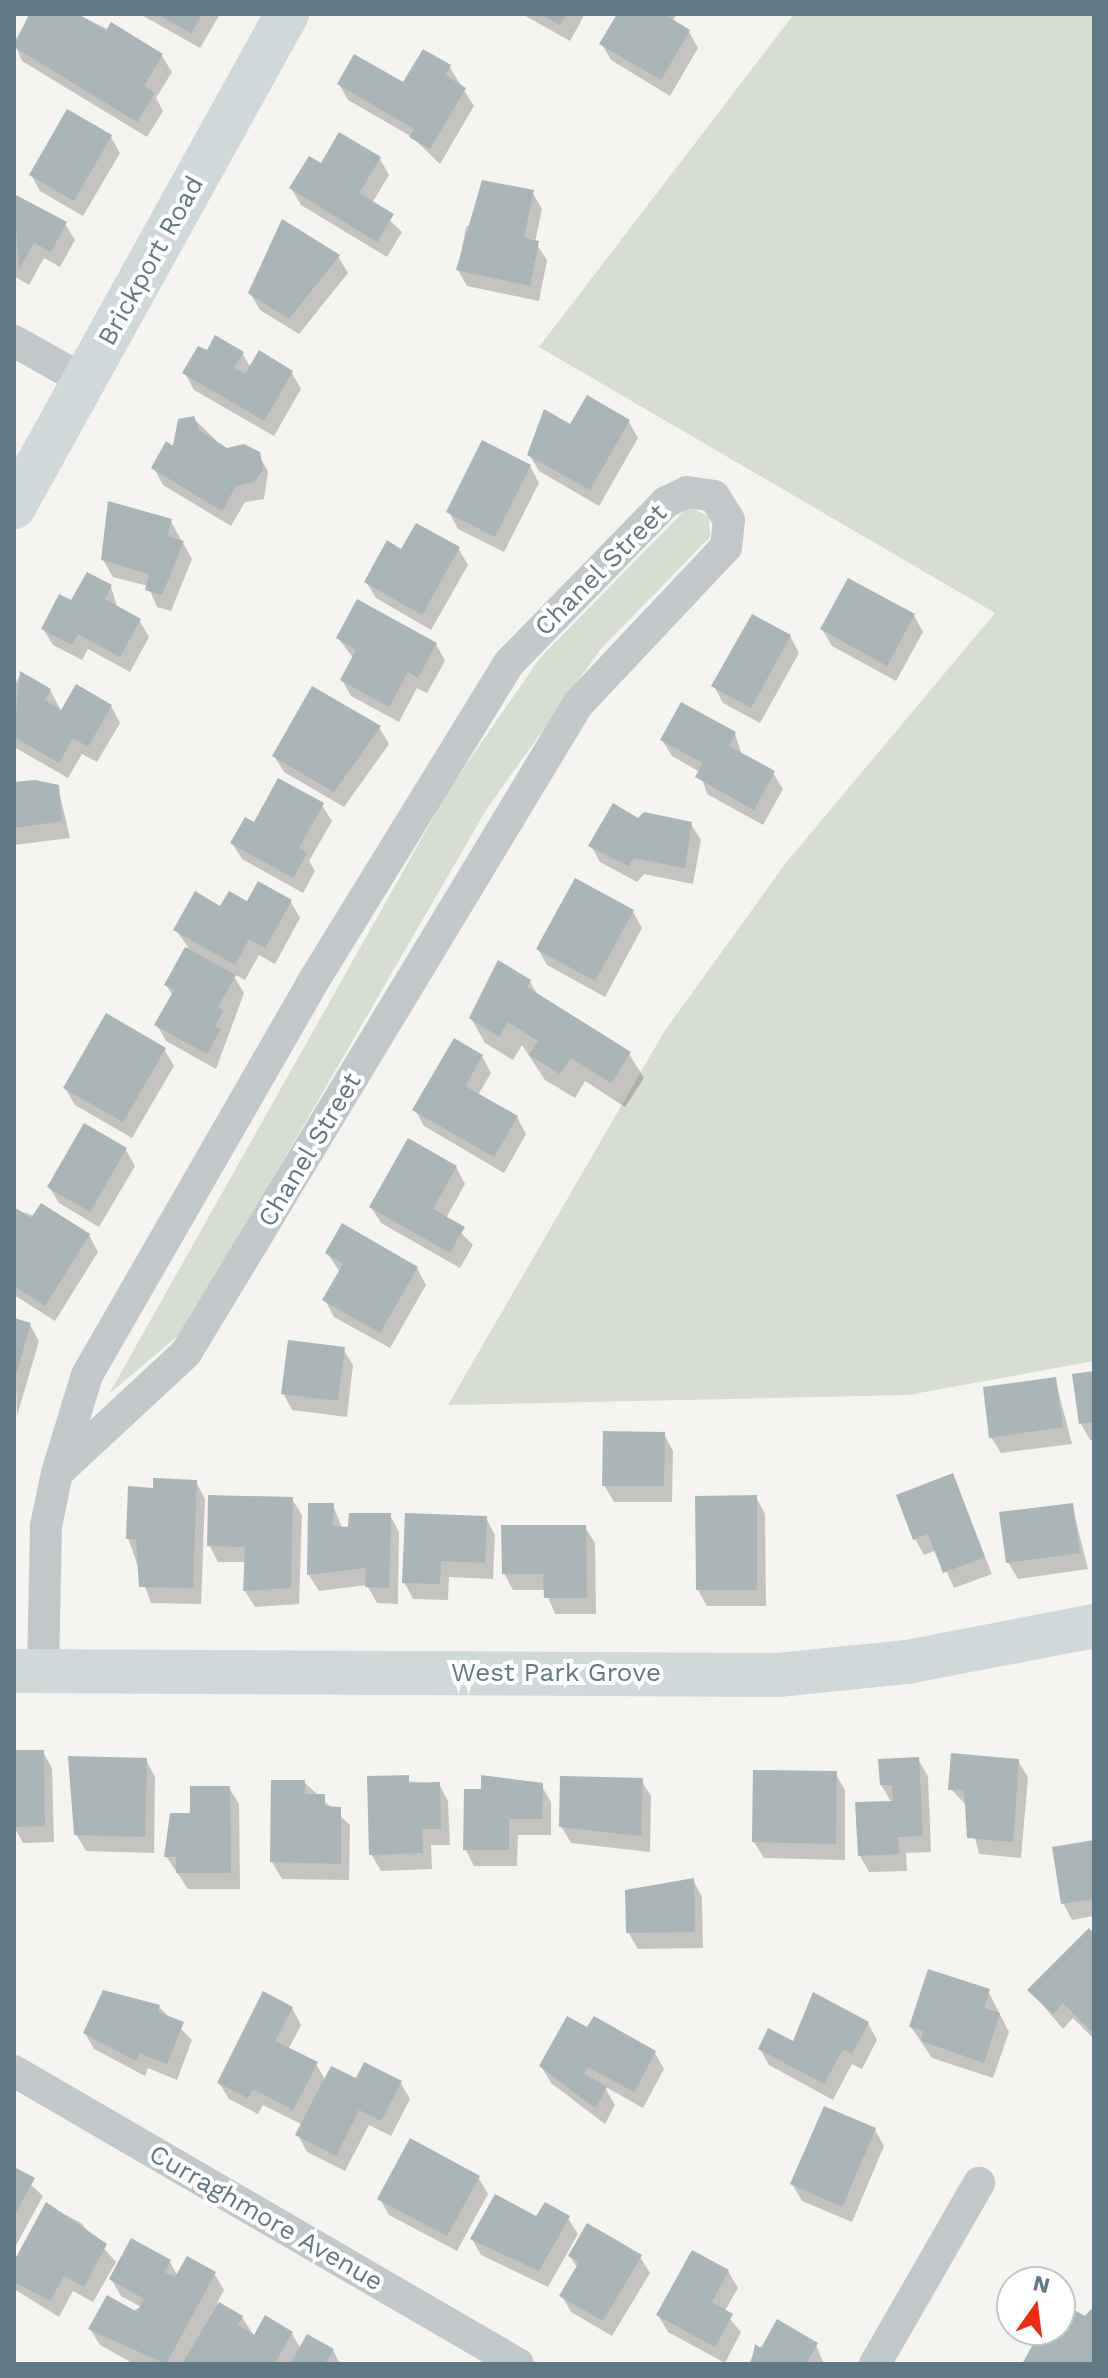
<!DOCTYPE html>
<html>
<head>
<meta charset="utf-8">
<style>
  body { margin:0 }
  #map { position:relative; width:1108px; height:2378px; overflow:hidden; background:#f5f4f0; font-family:"Work Sans",sans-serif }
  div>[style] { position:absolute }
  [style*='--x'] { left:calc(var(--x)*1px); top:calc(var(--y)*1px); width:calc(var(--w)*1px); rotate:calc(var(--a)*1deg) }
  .green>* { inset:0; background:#d7ddd1 }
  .shadow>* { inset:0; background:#0003 }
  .building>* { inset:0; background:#aab5b8 }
  .street>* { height:32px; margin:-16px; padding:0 16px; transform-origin:16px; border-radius:16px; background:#c2c7c9 }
  .secondary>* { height:44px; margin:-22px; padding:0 22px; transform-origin:22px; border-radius:22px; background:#d0d8da }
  span { translate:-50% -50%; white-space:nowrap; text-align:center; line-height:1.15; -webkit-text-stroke:8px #fff; paint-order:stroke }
  .street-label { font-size:26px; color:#617984 }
  .frame { position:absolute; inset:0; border:16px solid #617984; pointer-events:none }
  .north { position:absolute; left:996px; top:2266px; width:80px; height:80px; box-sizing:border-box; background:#fff; border:2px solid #c0c9ce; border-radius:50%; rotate:14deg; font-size:22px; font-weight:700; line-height:32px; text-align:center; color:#617984 }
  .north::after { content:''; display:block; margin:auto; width:28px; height:36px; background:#f22913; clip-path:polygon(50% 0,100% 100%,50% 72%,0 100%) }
</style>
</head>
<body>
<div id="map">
  <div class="green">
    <i style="clip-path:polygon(794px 14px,1094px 14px,1094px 1361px,908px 1395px,448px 1405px,664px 1032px,785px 864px,995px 613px,539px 347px)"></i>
    <i style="clip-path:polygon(689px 506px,709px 517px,710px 537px,600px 650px,486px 810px,186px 1329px,109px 1394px,450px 788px,540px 658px)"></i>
  </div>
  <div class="shadow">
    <i style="clip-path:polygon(31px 14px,77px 14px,162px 56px,172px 72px,156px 98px,163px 111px,147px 137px,22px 61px,14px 42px)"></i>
    <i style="clip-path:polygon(140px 14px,220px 14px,200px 48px)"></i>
    <i style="clip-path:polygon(522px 14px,585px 14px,570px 41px)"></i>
    <i style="clip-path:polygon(619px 14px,677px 14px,672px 22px,689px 32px,698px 48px,670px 96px,611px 60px,602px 44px)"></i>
    <i style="clip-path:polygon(449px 66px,474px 106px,440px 164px,412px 137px,348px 100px,339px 84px,404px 85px)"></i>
    <i style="clip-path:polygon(111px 137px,120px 153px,83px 216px,40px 191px,31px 175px)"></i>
    <i style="clip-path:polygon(380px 159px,389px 175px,372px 203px,402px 232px,387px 257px,301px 205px,291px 188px,321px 166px)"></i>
    <i style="clip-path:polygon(532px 192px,542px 209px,535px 242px,547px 260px,539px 301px,467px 286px,458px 270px,466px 227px)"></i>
    <i style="clip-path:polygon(14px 196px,65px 224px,75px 240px,60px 267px,44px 258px,29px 285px,14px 276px)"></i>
    <i style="clip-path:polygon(283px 222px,338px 256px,348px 273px,299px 334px,260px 310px,250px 293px)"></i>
    <i style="clip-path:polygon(207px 353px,242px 353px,251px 368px,292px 373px,301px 389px,274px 436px,194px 390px,185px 373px)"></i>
    <i style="clip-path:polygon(193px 418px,226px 450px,258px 454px,268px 471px,264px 499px,245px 502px,231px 526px,163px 485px,154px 468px)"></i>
    <i style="clip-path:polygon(629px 422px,638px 438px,599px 506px,539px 471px,529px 454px,571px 426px)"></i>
    <i style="clip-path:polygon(530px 466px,539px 483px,504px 552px,458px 529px,449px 512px)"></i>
    <i style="clip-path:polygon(170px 520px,192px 559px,171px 611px,157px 607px,148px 586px,113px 577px,103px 560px)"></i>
    <i style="clip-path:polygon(458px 548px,468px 565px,431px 630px,376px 598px,366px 582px)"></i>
    <i style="clip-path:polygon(111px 587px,118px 609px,139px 620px,149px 637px,130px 672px,88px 649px,82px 660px,53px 645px,43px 629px,72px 603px)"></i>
    <i style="clip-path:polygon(914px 615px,923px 632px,896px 681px,832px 646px,822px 629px)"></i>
    <i style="clip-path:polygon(790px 636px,799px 653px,760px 723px,723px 703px,714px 686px)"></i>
    <i style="clip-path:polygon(338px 638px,436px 644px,445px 661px,427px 693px,417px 688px,399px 722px,351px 696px,342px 680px,354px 659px)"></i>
    <i style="clip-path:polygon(21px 674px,50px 690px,62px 712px,111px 706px,120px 723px,97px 762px,82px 754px,68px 778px,14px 747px,14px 686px)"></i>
    <i style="clip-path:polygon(379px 727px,389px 744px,344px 807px,284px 772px,274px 756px)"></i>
    <i style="clip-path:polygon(735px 734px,742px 755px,773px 773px,783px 789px,763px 825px,707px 794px,700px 772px,672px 756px,662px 740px)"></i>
    <i style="clip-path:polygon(14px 785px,58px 787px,70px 838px,14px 845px)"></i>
    <i style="clip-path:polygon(322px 805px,332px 821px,309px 861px,315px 871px,303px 893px,242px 859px,232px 843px,254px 825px)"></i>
    <i style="clip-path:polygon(639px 821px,691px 824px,701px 840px,693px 884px,644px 874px,637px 882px,600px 862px,591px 846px)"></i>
    <i style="clip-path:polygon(291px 902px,300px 918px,275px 964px,259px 955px,245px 980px,232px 973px,244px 993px,216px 1069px,166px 1041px,157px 1025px,173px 996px,166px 985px,188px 947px,176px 930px,221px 908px)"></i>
    <i style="clip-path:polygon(633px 912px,642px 928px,605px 997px,547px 965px,538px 949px)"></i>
    <i style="clip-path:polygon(530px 982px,539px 997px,629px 1054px,644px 1078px,625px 1107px,585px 1081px,575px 1098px,545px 1080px,522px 1045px,513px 1060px,485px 1043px,471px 1018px)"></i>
    <i style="clip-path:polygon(164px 1049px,174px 1066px,132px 1138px,75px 1105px,65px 1088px)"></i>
    <i style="clip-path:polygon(482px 1056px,491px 1073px,478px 1095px,517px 1117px,526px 1134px,504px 1173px,424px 1126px,415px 1110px)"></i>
    <i style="clip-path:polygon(126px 1150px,135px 1166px,99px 1227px,59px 1203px,49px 1187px)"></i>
    <i style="clip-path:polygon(456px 1167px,465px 1184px,446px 1218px,473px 1245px,460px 1268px,381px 1223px,371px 1207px)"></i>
    <i style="clip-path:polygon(14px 1209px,89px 1235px,98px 1252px,55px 1321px,14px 1295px)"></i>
    <i style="clip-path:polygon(327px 1253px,417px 1268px,426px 1285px,390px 1348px,334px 1317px,325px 1300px,340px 1272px)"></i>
    <i style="clip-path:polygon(14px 1320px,30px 1325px,39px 1341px,17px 1416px)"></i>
    <i style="clip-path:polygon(343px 1349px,353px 1365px,347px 1417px,292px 1410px,283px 1393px)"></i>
    <i style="clip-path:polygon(1094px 1373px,1094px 1440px,1090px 1440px,1081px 1424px)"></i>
    <i style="clip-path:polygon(1055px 1379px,1072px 1444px,1001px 1453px,991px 1437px)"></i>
    <i style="clip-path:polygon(664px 1434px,673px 1451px,672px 1502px,614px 1502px,604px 1485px)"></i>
    <i style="clip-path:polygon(952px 1476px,992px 1574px,954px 1588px,937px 1550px,924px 1555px,915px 1539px)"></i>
    <i style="clip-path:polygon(196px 1482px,205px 1499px,201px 1604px,151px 1603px,128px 1538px,155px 1490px)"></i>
    <i style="clip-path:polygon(756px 1497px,765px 1514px,766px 1606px,707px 1606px,698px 1590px)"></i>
    <i style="clip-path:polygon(292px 1499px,302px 1515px,299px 1604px,255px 1607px,245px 1591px,246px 1562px,218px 1562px,209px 1545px)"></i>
    <i style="clip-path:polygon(333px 1505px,342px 1528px,390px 1515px,399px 1532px,398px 1604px,377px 1603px,367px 1585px,319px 1591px,309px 1575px)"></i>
    <i style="clip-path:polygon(1072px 1505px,1088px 1569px,1018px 1579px,1008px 1562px)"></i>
    <i style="clip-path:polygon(486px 1518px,495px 1535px,493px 1579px,449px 1577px,448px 1600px,413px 1599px,404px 1582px)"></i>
    <i style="clip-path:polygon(585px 1527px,595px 1543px,596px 1614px,555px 1614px,545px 1590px,513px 1590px,504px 1573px)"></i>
    <i style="clip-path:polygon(14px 1752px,43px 1752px,52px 1768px,54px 1842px,23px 1843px,14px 1827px)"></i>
    <i style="clip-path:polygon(918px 1759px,928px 1776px,931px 1852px,906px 1853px,907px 1871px,869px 1872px,860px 1856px,892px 1803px,881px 1785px)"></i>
    <i style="clip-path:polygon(146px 1760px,155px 1777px,154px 1853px,86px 1851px,76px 1834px)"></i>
    <i style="clip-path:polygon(1018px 1761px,1028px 1777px,1021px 1858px,979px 1854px,967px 1806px,951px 1789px)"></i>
    <i style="clip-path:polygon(835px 1773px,845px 1790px,845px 1860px,764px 1858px,754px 1842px)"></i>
    <i style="clip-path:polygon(369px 1778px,439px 1784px,448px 1801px,450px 1845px,431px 1845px,432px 1869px,381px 1871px,371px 1854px)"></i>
    <i style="clip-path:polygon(641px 1780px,651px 1796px,650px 1852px,571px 1843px,561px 1826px)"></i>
    <i style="clip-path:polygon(304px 1782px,350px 1825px,349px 1880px,282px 1879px,272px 1862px)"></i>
    <i style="clip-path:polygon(541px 1785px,551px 1802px,551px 1835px,518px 1835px,517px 1866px,474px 1866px,465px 1849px)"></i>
    <i style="clip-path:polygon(229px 1788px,239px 1804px,240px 1889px,188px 1889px,166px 1856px,192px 1815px)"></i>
    <i style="clip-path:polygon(1094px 1840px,1094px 1916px,1072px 1920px,1063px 1903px)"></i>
    <i style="clip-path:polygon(693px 1880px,702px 1897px,703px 1948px,638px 1949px,628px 1932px)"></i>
    <i style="clip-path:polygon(1094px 1936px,1094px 2039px,1073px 2018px,1063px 2029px,1030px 1990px)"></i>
    <i style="clip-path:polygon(988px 1991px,1009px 2032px,993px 2078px,932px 2058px,911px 2027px)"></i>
    <i style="clip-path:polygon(159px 2007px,192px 2040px,177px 2080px,148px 2068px,145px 2076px,94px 2049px,85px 2033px)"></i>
    <i style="clip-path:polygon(292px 2008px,301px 2025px,288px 2050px,316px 2064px,326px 2081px,400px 2082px,410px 2099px,391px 2136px,369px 2125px,345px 2171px,307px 2152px,298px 2135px,303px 2125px,263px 2105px,258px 2114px,229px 2099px,219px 2083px)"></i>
    <i style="clip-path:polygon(868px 2023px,877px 2040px,862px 2069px,852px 2064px,833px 2100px,769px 2065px,760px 2049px)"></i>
    <i style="clip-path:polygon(588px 2030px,655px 2053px,664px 2069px,643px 2108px,604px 2086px,615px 2105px,605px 2124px,551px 2083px,541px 2066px)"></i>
    <i style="clip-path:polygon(875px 2130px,884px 2146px,852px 2222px,802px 2201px,792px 2184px)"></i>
    <i style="clip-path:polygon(14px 2169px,43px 2196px,14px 2249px)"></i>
    <i style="clip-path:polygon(478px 2177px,488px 2194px,457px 2251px,389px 2215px,380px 2199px)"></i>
    <i style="clip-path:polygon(47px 2205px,81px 2223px,116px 2262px,93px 2302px,73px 2291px,59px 2317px,14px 2289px,14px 2265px)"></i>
    <i style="clip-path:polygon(568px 2218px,578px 2234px,548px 2287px,481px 2255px,472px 2239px)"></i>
    <i style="clip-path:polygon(570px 2256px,640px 2257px,650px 2273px,612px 2336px,571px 2312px,562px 2296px,578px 2269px)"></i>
    <i style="clip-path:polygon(169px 2261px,178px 2276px,214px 2273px,224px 2290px,217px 2303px,242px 2317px,255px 2337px,292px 2334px,301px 2349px,333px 2350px,340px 2364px,134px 2364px,100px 2345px,90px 2329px,141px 2307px,121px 2296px,111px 2279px)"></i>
    <i style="clip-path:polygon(728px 2271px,738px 2288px,724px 2312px,741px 2332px,725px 2363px,668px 2332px,658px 2315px)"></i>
    <i style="clip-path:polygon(816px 2345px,824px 2364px,749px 2364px,756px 2347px)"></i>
  </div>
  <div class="building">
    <i style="clip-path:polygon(29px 14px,78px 14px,106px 31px,111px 22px,163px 54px,144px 86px,155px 93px,137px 122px,14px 47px)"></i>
    <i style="clip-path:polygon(157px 14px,202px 14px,191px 33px)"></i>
    <i style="clip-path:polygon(540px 14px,567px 14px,560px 25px)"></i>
    <i style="clip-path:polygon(617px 14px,664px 14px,690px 30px,661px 80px,599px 44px)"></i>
    <i style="clip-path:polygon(423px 49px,451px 65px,445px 75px,466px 88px,430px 149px,409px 137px,414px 129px,337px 84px,354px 54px,403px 82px)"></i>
    <i style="clip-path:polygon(67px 109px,112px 135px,74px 201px,29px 175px)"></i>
    <i style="clip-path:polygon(339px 132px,381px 157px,359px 193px,394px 214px,377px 242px,289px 188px,309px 156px,321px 163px)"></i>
    <i style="clip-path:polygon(482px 180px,534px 190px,524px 238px,539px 241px,530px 286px,456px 270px)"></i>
    <i style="clip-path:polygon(14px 194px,67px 222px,51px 252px,34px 243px,19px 269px)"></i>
    <i style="clip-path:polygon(282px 219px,340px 255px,289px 319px,248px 293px)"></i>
    <i style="clip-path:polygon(215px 335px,244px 352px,234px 368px,245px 374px,259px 350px,293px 371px,264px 421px,182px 373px,198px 346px,207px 350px)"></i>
    <i style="clip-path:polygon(587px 395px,630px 420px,590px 490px,527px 455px,544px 409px,570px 424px)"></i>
    <i style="clip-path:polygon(194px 416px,199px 430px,227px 448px,244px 444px,260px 452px,263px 469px,255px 482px,236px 486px,222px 511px,151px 468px,166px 441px,173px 446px,178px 419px)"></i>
    <i style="clip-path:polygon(482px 440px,531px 465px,495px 537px,446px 512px)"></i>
    <i style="clip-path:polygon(108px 501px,172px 519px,167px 536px,184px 541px,162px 595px,145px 590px,149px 574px,101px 560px)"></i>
    <i style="clip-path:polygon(416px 523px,460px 547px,422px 615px,364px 582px,387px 540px,401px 549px)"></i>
    <i style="clip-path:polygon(87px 572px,112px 585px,105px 599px,141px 619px,120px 657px,78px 634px,72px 645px,41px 629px,59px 594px,71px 600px)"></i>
    <i style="clip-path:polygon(848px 578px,915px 614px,887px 666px,820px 629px)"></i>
    <i style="clip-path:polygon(357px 599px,437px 643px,418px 678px,408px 672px,389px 707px,340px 680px,356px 650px,336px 638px)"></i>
    <i style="clip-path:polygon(752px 614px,791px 635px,751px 708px,711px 686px)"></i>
    <i style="clip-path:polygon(20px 671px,51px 689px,45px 700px,61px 710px,76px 684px,112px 705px,88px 747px,73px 738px,59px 763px,14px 737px)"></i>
    <i style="clip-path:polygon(312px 686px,381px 726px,334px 792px,272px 756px)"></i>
    <i style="clip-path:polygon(681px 702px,736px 732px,729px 746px,775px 771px,754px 810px,695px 777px,703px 763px,660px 740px)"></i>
    <i style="clip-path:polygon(278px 778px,324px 803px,299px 848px,307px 853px,293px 878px,230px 843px,245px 817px,254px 822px)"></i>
    <i style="clip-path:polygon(35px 780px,59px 785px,62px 821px,14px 828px,14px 782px)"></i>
    <i style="clip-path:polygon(613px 803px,638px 818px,644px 812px,692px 822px,685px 868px,634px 858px,628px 866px,588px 846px)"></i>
    <i style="clip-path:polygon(575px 878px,634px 910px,595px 981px,536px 949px)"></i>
    <i style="clip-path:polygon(258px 881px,292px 900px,265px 948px,249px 939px,235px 965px,173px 930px,195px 891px,220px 906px,229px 891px,247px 901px)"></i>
    <i style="clip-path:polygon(185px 947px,236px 975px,218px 1007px,224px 1010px,215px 1026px,221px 1029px,207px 1054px,154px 1025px,174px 990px,164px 985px)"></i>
    <i style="clip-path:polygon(498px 960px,531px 980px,527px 987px,631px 1052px,611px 1083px,571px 1058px,560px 1074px,529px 1055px,538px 1041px,508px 1022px,499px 1037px,469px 1018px)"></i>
    <i style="clip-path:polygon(106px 1013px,166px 1048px,123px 1122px,63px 1088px)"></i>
    <i style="clip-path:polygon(454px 1038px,483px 1055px,465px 1086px,518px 1116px,494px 1157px,412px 1110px)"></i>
    <i style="clip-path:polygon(84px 1123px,127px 1148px,90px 1212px,47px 1187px)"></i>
    <i style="clip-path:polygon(408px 1138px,457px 1166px,433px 1209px,465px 1227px,450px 1253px,369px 1207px)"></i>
    <i style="clip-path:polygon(41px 1203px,90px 1234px,45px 1306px,14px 1286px,14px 1207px,31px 1218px)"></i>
    <i style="clip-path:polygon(342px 1223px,418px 1267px,380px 1333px,322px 1300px,343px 1264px,325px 1253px)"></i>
    <i style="clip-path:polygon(14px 1318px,31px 1323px,15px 1378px,14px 1378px)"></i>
    <i style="clip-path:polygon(288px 1340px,345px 1347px,338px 1401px,281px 1394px)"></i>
    <i style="clip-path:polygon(1094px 1371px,1094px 1422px,1079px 1424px,1072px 1374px)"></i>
    <i style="clip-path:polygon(1056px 1377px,1063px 1427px,989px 1438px,983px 1387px)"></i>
    <i style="clip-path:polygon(603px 1431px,665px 1432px,664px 1486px,602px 1486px)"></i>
    <i style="clip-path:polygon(953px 1473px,985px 1557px,943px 1573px,928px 1534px,913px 1540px,896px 1495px)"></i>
    <i style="clip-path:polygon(153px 1478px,197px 1480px,193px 1588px,139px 1587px,136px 1539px,126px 1539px,128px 1486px,153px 1488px)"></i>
    <i style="clip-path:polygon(208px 1495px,293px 1497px,291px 1588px,243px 1591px,245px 1547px,207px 1546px)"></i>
    <i style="clip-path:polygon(757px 1495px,757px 1590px,696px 1590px,695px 1496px)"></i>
    <i style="clip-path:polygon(308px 1503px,334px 1503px,333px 1526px,348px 1527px,349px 1513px,391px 1513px,389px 1588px,365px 1587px,366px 1568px,307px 1575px)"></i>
    <i style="clip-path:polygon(1073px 1503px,1080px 1553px,1006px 1563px,999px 1512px)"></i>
    <i style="clip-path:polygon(405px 1513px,487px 1516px,485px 1563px,441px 1561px,440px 1584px,402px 1583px)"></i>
    <i style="clip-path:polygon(501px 1525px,586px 1525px,587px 1598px,544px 1598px,543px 1574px,502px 1574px)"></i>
    <i style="clip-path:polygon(14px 1750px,44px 1750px,45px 1826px,14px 1827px)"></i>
    <i style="clip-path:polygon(951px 1753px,1019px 1759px,1013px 1842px,967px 1838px,964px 1790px,948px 1790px)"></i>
    <i style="clip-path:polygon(68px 1756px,147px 1758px,145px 1837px,74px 1835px)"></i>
    <i style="clip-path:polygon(919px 1757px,923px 1836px,898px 1837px,899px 1854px,858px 1856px,855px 1802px,893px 1801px,892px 1785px,880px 1785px,878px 1759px)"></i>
    <i style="clip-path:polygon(753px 1770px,837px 1771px,836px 1844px,752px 1842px)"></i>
    <i style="clip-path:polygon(409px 1775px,409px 1783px,440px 1782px,441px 1829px,422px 1829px,423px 1853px,369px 1855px,367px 1776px)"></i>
    <i style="clip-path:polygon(481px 1775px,543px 1783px,542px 1819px,509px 1819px,509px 1850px,463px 1850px,464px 1789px,481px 1789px)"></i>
    <i style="clip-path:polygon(560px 1776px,643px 1778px,641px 1836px,559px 1827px)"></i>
    <i style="clip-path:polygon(271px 1780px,305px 1780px,305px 1794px,325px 1794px,325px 1806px,341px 1807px,341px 1864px,270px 1862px)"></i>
    <i style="clip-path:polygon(190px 1786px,230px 1786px,231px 1873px,176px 1873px,176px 1857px,164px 1857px,170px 1813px,190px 1813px)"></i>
    <i style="clip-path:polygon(1094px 1840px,1094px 1899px,1061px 1904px,1052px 1847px)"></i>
    <i style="clip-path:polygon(694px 1878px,695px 1932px,626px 1933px,625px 1890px)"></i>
    <i style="clip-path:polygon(1089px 1928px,1094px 1933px,1094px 2034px,1063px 2003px,1053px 2014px,1027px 1990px)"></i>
    <i style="clip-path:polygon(928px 1969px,990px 1989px,984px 2008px,1000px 2013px,984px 2063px,921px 2041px,923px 2031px,909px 2027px)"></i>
    <i style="clip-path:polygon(103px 1990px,160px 2005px,158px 2012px,184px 2022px,167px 2064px,139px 2053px,136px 2061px,83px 2033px)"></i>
    <i style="clip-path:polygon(263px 1991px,293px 2007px,275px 2041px,318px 2062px,293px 2110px,253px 2089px,248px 2098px,217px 2083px)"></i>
    <i style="clip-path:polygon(813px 1992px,869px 2022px,852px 2054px,843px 2049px,824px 2084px,758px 2049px,768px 2028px,793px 2041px)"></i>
    <i style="clip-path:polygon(567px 2016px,587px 2027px,594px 2016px,656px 2051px,634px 2092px,588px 2067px,584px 2074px,607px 2087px,595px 2108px,539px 2066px)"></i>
    <i style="clip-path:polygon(364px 2062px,402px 2081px,381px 2121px,359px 2110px,336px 2156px,295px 2135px,331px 2066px,356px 2078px)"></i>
    <i style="clip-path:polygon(824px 2106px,876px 2128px,842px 2207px,790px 2184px)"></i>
    <i style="clip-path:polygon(410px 2138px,480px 2176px,447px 2236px,377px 2199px)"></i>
    <i style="clip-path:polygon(14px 2167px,35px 2178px,14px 2216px)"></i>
    <i style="clip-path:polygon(495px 2194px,536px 2216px,545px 2202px,570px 2216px,539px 2271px,470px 2239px)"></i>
    <i style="clip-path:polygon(46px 2202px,107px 2244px,84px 2287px,64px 2276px,50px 2301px,14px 2282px,14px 2261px)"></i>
    <i style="clip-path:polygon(587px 2223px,642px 2255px,603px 2321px,559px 2296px,579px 2262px,568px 2256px)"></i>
    <i style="clip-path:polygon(131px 2238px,171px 2260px,164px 2272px,175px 2277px,187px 2256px,216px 2272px,166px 2364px,88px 2329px,107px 2295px,137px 2312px,144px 2299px,109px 2279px)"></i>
    <i style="clip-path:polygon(692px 2250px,729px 2270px,712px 2302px,733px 2314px,715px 2347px,656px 2315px)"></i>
    <i style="clip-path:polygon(219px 2302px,243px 2316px,238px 2325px,254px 2335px,265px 2315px,293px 2332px,274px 2364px,182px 2364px)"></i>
    <i style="clip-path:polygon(1060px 2302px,1085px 2316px,1094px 2306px,1094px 2364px,1022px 2364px,1041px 2330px,1060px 2330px)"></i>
    <i style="clip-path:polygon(777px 2319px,818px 2343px,806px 2364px,751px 2364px,755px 2344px,761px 2348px)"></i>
    <i style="clip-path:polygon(307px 2334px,334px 2349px,325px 2364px,290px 2364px)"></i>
  </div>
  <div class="street">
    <i style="--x:14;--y:341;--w:81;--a:29.4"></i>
    <i style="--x:43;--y:1671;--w:145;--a:-88.8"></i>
    <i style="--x:46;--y:1526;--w:54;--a:-78.3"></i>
    <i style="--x:57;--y:1473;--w:102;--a:-73"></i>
    <i style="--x:87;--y:1375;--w:450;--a:-60.1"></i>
    <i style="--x:311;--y:985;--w:379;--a:-58.4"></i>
    <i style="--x:510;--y:662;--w:223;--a:-45.7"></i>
    <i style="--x:666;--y:502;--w:23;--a:-25"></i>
    <i style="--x:687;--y:492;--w:27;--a:8"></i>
    <i style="--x:714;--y:496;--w:28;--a:58"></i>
    <i style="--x:729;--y:520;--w:27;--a:96"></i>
    <i style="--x:726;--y:547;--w:216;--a:133.3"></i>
    <i style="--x:578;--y:704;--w:758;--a:121.13"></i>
    <i style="--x:186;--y:1353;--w:176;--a:137.1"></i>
    <i style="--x:14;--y:2071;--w:583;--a:30.17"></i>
    <i style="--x:875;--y:2364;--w:209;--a:-60.1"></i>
  </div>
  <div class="secondary">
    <i style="--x:14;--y:507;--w:564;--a:-61.02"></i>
    <i style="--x:14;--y:1671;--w:764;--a:0.3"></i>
    <i style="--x:778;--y:1675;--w:130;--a:-5.8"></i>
    <i style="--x:907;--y:1662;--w:190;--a:-10.9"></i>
  </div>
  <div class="street-label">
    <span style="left:151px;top:261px;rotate:-61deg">Brickport Road</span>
    <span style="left:601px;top:570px;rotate:-45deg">Chanel Street</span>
    <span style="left:310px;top:1150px;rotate:-59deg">Chanel Street</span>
    <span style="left:556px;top:1673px">West Park Grove</span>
    <span style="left:266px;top:2218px;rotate:30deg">Curraghmore Avenue</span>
  </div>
  <div class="frame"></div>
  <div class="north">N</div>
</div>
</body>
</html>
